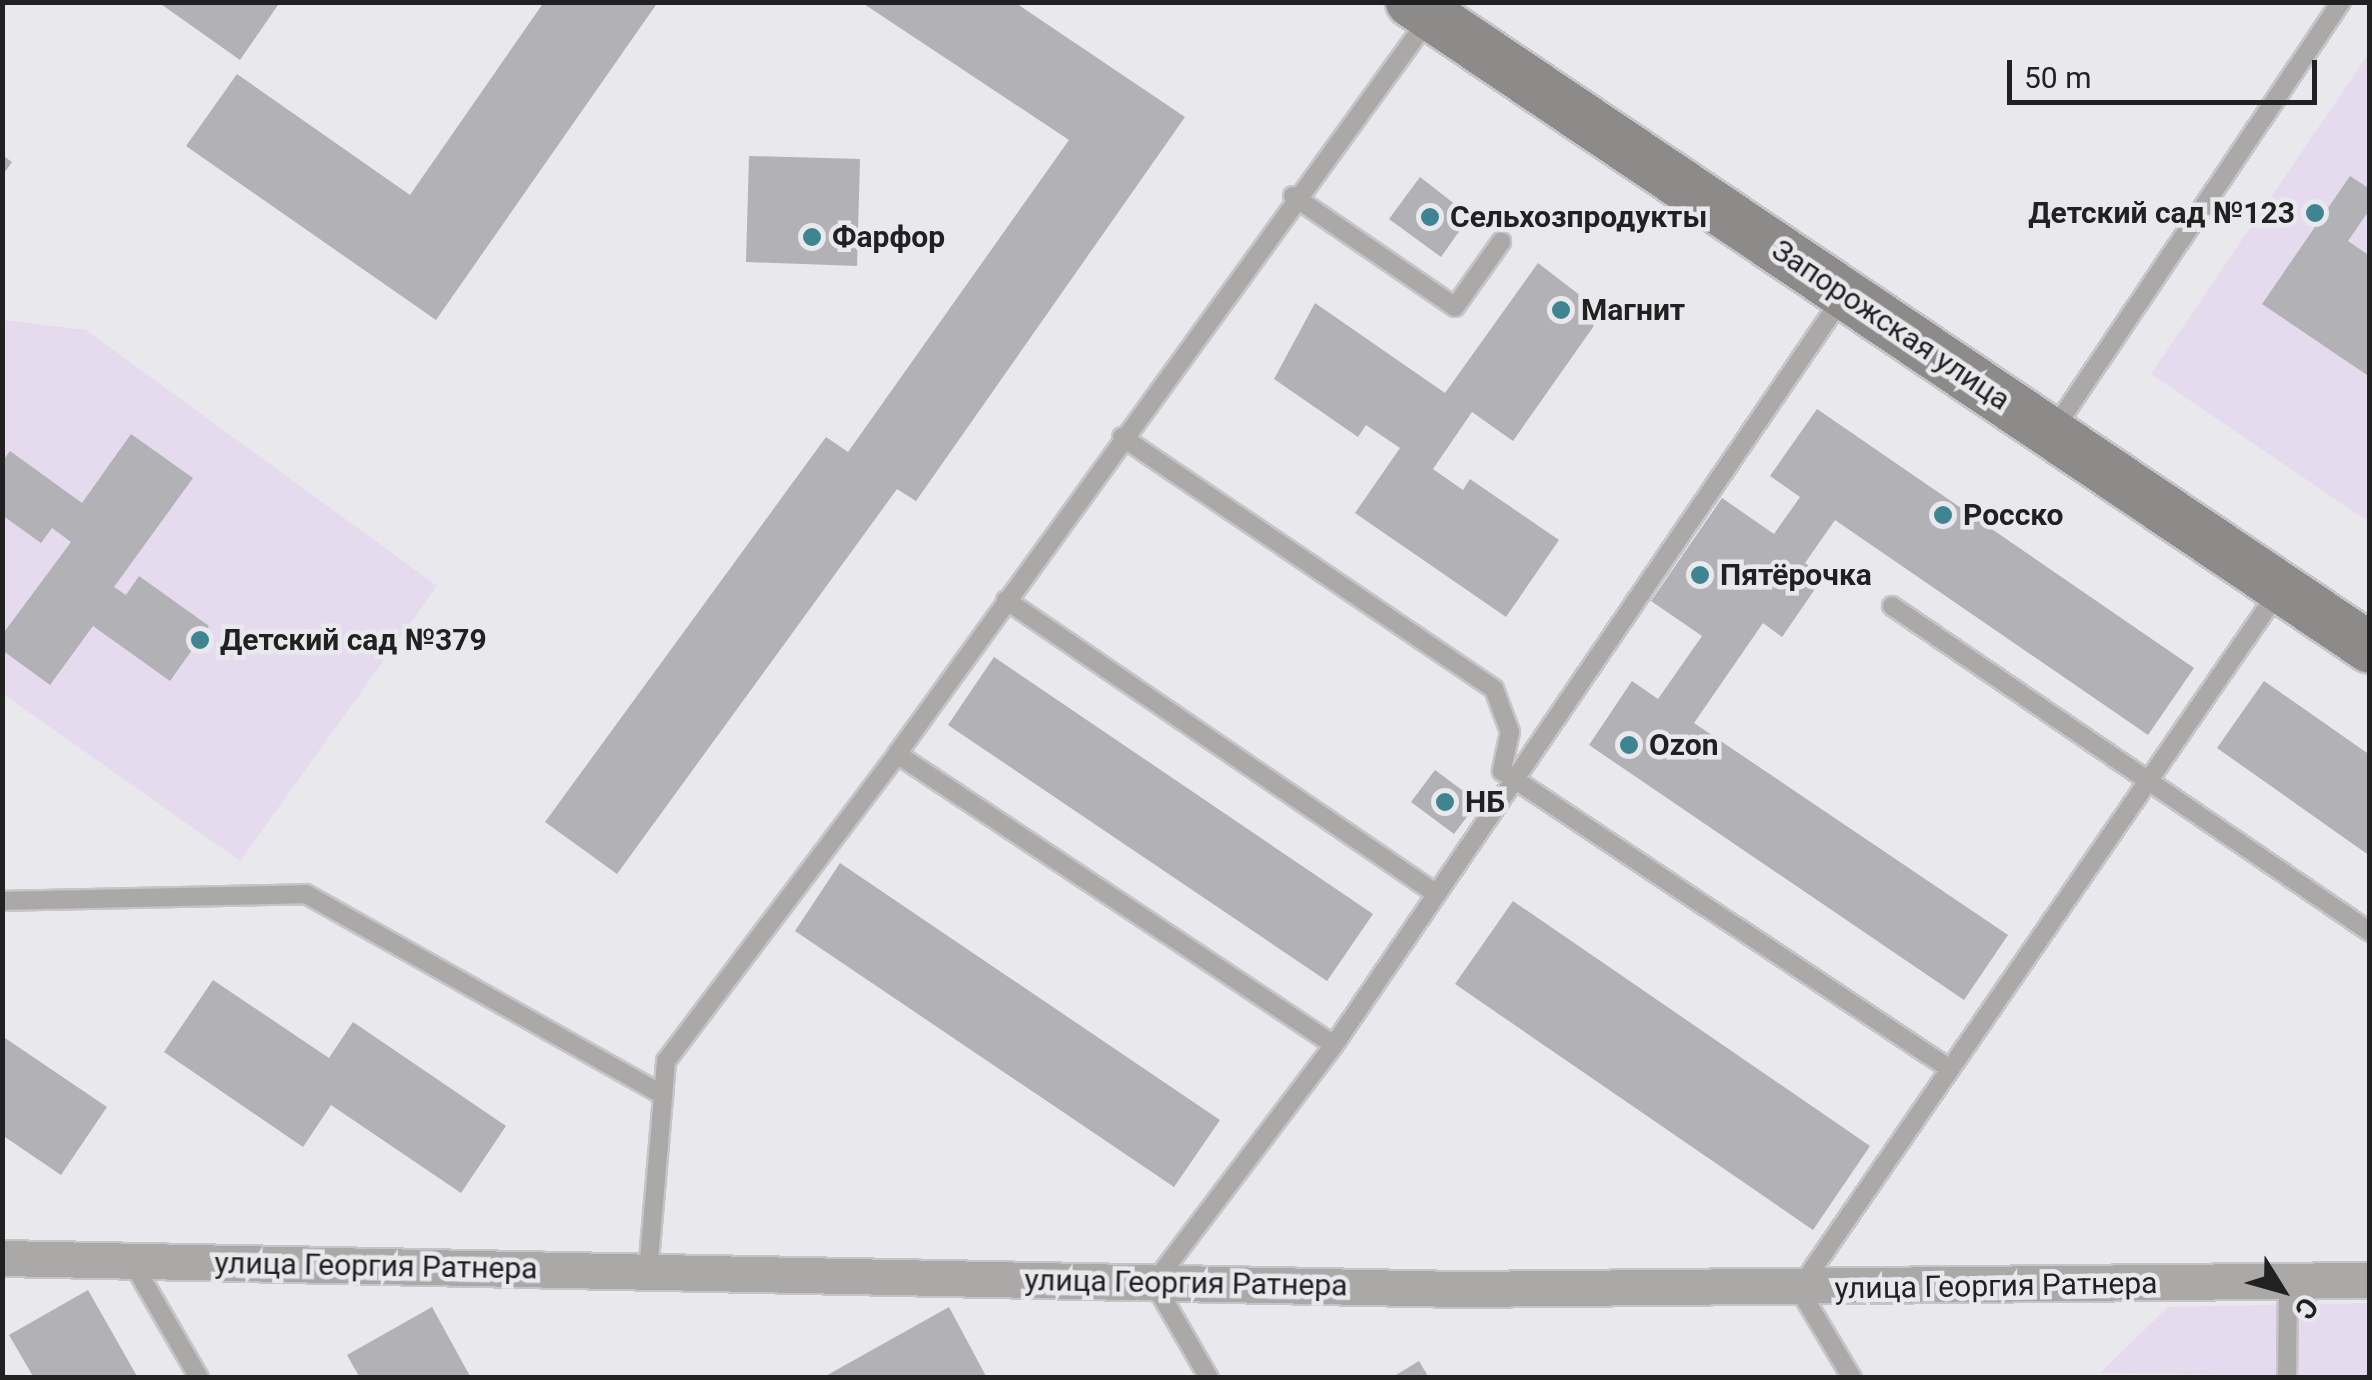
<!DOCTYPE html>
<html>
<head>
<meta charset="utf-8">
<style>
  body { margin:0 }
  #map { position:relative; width:2372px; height:1380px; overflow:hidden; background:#e9e8ec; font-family:Roboto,sans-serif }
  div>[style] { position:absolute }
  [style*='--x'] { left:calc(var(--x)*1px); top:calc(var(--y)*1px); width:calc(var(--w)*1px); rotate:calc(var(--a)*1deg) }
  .education>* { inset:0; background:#e5daee }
  .building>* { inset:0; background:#b2b1b6 }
  .roads { filter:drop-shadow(2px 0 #c5c4c8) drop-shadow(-2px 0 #c5c4c8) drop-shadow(0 2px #c5c4c8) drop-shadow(0 -2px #c5c4c8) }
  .lane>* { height:18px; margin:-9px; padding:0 9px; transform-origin:9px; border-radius:9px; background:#aba9a8 }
  .street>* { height:35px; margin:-17.5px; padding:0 17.5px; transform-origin:17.5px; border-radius:17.5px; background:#aba9a8 }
  .secondary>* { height:50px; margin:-25px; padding:0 25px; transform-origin:25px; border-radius:25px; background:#8d8b89 }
  .dots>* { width:28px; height:28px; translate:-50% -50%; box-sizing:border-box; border:5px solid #e9e8ec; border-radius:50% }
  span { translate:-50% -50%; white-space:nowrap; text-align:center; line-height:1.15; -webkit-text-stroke:9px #e9e8ec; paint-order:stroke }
  .poi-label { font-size:30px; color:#212122; font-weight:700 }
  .right { translate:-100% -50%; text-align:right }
  .left { translate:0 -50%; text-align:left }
  .street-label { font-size:30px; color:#212122 }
  .frame { position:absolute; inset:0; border:5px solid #212122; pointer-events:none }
  .north { position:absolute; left:2232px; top:1240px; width:100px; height:100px; -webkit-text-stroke:8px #e9e8ec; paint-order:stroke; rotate:127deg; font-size:28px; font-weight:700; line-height:40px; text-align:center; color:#212122 }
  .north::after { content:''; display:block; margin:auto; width:35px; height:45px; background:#212122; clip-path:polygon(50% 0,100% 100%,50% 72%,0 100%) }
  .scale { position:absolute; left:2007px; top:60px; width:310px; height:45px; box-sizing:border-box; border:5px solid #212122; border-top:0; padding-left:12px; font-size:30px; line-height:35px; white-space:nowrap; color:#212122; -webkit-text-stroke:8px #e9e8ec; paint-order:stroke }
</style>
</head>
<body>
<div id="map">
  <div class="education">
    <i style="clip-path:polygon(2369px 53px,2369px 522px,2151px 374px)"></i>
    <i style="clip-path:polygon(3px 320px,86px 330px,437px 586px,240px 861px,3px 694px)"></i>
    <i style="clip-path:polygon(2369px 1303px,2369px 1377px,2100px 1373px,2168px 1307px)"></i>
  </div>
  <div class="building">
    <i style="clip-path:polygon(158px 2px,280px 2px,240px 60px)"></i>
    <i style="clip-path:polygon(544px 2px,658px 2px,436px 320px,186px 146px,237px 74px,410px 195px)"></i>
    <i style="clip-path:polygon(861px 2px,1014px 2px,1185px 117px,916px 501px,897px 489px,617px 874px,545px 822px,826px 437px,848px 452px,1069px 140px)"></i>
    <i style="clip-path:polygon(2px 155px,12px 162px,2px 176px)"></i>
    <i style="clip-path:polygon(749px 156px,860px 159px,857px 266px,746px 262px)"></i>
    <i style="clip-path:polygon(2350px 176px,2370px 189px,2370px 209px,2348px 241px,2370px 256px,2370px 377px,2262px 304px)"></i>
    <i style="clip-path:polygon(1420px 177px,1470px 216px,1441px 257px,1389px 219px)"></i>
    <i style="clip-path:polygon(1538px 263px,1603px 313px,1513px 441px,1472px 412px,1433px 469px,1463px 490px,1470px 479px,1559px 540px,1506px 617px,1355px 513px,1400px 448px,1366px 425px,1358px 437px,1274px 379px,1315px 303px,1445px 393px)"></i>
    <i style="clip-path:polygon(1817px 409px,2194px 668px,2148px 735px,1835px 520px,1805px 563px,1824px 576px,1782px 637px,1763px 623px,1694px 723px,2008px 935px,1964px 1000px,1589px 745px,1632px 681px,1658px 699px,1702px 636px,1651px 601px,1722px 498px,1774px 534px,1800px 497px,1770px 476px)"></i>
    <i style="clip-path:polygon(131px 434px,193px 478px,114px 587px,126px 595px,139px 576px,209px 626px,170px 681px,93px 626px,50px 685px,2px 650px,2px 635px,71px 542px,52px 528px,41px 543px,2px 515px,2px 462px,10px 451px,82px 503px)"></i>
    <i style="clip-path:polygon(994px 657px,1373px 914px,1327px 981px,948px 725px)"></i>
    <i style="clip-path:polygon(2264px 681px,2370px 755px,2370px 856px,2217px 748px)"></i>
    <i style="clip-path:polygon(1435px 770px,1478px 802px,1454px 834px,1411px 802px)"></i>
    <i style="clip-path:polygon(840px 863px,1220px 1120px,1174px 1187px,795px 931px)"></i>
    <i style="clip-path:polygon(1513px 901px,1870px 1146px,1813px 1230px,1455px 984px)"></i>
    <i style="clip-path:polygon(213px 980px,329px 1058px,353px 1022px,506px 1126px,461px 1193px,331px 1105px,303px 1147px,164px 1052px)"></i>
    <i style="clip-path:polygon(2px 1036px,107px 1107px,61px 1175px,2px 1135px)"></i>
    <i style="clip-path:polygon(88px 1290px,138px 1378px,34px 1378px,9px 1335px)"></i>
    <i style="clip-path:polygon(432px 1307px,471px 1378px,360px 1378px,347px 1355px)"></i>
    <i style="clip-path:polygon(949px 1307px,987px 1378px,822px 1378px)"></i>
    <i style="clip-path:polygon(1419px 1361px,1429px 1378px,1391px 1378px)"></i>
  </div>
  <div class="roads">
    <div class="lane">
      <i style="--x:1293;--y:196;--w:196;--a:34.4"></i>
      <i style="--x:1455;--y:307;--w:80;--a:-54.7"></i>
      <i style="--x:2054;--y:429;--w:514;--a:-56.09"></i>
      <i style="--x:1122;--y:437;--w:449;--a:34.1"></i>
      <i style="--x:1494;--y:689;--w:46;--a:69.6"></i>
      <i style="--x:1510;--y:732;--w:40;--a:102"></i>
      <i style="--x:1502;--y:771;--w:534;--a:33.63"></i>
      <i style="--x:1006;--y:600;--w:520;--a:34.33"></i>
      <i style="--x:1892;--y:606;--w:579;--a:34.29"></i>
      <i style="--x:897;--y:754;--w:910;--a:-54.13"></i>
      <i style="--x:2;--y:901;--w:304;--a:-1.3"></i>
      <i style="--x:306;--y:894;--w:410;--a:29.4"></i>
      <i style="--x:131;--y:1260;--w:136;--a:60"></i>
      <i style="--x:648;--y:1272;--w:212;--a:-85.1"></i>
      <i style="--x:666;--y:1061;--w:384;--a:-53"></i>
      <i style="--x:897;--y:754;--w:525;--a:33.66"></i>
      <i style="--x:1334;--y:1045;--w:903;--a:-55.78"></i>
      <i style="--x:1209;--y:1378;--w:110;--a:-120.1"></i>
      <i style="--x:1154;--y:1283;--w:298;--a:-52.9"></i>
      <i style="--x:1852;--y:1378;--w:104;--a:-120.8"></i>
      <i style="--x:1799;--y:1289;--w:846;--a:-55.5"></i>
      <i style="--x:2287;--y:1378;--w:97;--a:-89.4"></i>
    </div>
    <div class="street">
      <i style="--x:2;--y:1258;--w:1458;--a:1.22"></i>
      <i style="--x:1460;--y:1289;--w:910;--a:-0.57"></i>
    </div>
    <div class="secondary">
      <i style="--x:1411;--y:2;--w:1156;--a:33.96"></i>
    </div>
  </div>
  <div class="dots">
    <i style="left:2315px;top:213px;background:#3f8591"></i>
    <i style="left:1430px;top:217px;background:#3f8591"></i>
    <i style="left:812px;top:237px;background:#3f8591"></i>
    <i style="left:1561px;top:310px;background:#3f8591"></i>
    <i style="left:1943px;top:515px;background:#3f8591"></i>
    <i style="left:1700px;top:575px;background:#3f8591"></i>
    <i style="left:200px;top:640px;background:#3f8591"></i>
    <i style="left:1629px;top:745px;background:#3f8591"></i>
    <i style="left:1445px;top:802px;background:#3f8591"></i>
  </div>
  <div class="poi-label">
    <span class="right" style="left:2295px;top:213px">Детский сад №123</span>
    <span class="left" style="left:1450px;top:217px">Сельхозпродукты</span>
    <span class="left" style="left:832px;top:237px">Фарфор</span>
    <span class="left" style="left:1581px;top:310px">Магнит</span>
    <span class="left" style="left:1963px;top:515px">Росско</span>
    <span class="left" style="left:1720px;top:575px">Пятёрочка</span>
    <span class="left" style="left:220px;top:640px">Детский сад №379</span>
    <span class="left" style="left:1649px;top:745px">Ozon</span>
    <span class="left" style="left:1465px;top:802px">НБ</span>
  </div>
  <div class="street-label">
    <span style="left:1891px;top:325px;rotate:34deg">Запорожская улица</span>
    <span style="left:376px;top:1266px;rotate:1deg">улица Георгия Ратнера</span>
    <span style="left:1186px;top:1283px;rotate:1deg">улица Георгия Ратнера</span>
    <span style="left:1996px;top:1286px;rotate:-1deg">улица Георгия Ратнера</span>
  </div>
  <div class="frame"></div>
  <div class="north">С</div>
  <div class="scale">50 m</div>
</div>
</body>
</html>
